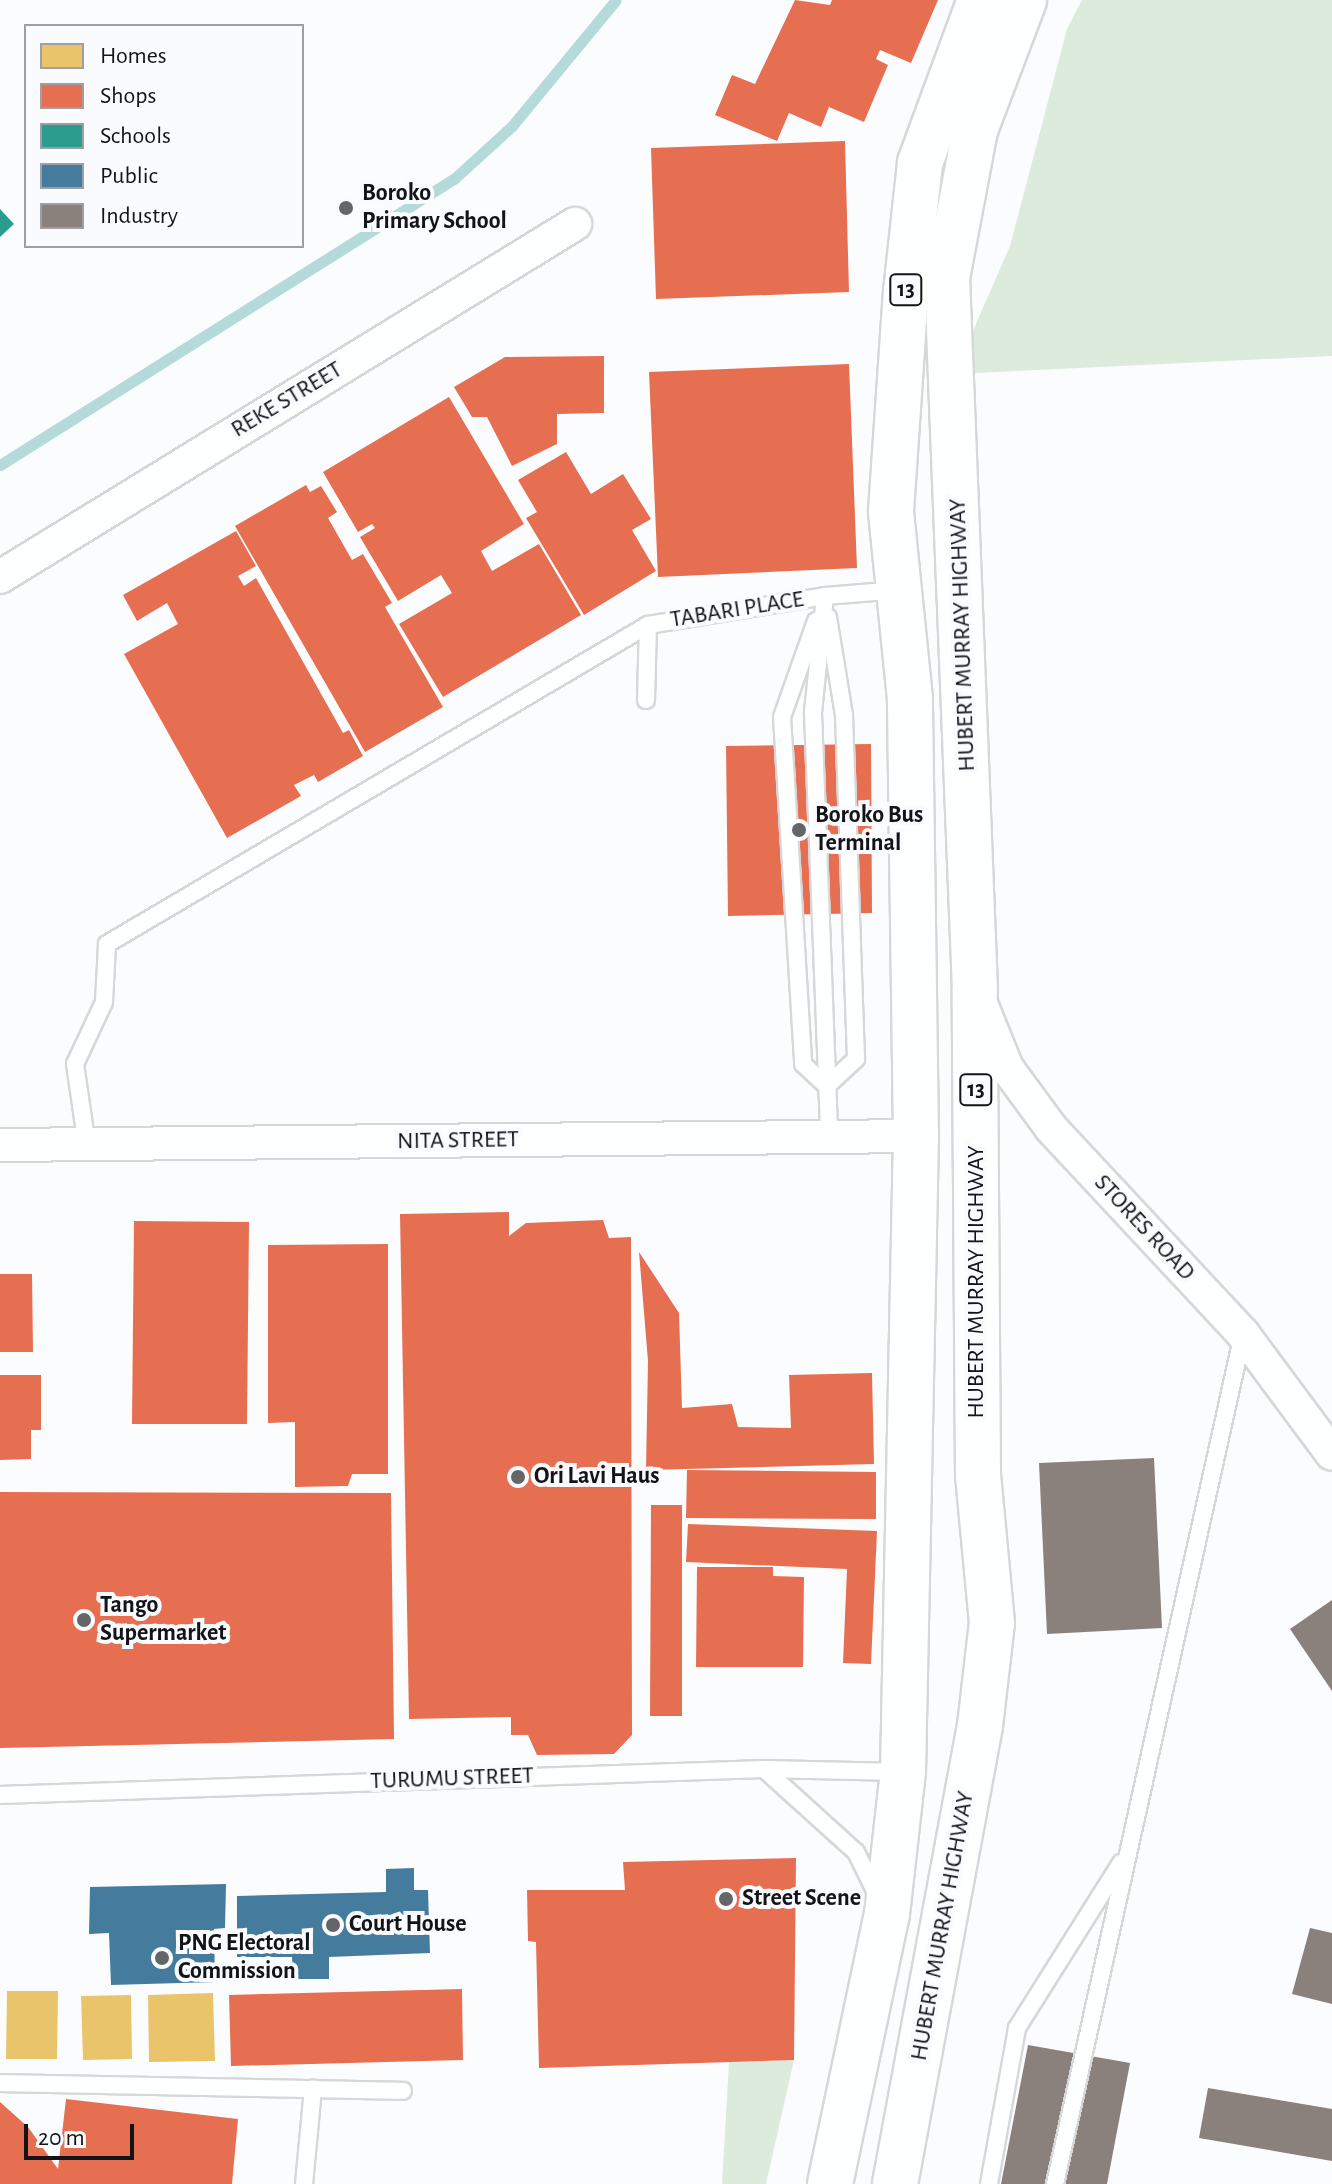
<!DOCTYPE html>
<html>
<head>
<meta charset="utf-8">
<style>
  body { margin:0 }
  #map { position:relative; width:1332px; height:2184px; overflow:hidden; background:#fbfcfe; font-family:"Alegreya Sans",sans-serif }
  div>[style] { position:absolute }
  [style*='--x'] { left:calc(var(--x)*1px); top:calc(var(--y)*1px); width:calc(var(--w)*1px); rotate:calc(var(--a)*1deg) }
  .green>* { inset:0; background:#dcebdb }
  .homes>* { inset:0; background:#e9c46a }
  .shops>* { inset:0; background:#e76f51 }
  .schools>* { inset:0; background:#2a9d8f }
  .public>* { inset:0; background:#457b9d }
  .industry>* { inset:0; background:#8a817c }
  .stream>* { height:11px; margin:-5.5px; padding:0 5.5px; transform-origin:5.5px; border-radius:5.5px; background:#b5dada }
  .roads { filter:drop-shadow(2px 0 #d7d7da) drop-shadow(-2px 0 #d7d7da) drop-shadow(0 2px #d7d7da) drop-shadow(0 -2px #d7d7da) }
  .lane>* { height:16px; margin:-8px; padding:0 8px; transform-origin:8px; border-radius:8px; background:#feffff }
  .street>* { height:32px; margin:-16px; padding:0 16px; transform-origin:16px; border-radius:16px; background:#feffff }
  .highway>* { height:44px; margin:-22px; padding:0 22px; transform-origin:22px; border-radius:22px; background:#feffff }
  .dots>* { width:22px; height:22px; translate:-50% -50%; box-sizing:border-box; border:4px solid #fafbff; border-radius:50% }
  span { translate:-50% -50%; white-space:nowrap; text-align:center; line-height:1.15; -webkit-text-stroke:8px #fafbff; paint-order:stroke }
  .shield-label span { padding:2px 6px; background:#fafbff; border:2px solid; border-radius:6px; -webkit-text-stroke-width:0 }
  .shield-label { font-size:22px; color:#131417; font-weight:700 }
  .poi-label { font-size:24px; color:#131417; font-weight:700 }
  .left { translate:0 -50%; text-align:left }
  .street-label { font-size:24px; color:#131417 }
  .legend { position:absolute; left:24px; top:24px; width:280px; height:224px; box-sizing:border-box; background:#fafbff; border:2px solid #9e9fa2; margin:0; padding:10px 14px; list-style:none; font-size:24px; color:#131417 }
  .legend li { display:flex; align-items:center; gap:16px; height:40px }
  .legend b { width:40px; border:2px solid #9e9fa2 }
  .scale { position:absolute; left:24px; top:2124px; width:110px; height:36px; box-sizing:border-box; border:4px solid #131417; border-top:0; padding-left:10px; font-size:24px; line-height:28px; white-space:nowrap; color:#131417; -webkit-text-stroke:6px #fafbff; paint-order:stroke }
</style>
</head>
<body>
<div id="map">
  <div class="green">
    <i style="clip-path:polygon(1082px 0,1332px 0,1332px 356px,954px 374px,1010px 246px,1067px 29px)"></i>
    <i style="clip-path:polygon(794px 2060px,766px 2184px,722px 2184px,729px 2062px)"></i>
  </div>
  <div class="homes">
    <i style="clip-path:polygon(7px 1991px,58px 1991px,57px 2059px,6px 2059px)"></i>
    <i style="clip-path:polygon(213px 1993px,215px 2061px,149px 2062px,148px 1995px)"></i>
    <i style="clip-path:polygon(131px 1995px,132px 2059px,83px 2060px,81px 1996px)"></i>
  </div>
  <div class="shops">
    <i style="clip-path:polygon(795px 0,830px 5px,832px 0,938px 0,911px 63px,880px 50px,876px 59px,888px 65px,864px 122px,829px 107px,821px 127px,789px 113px,777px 141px,715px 115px,732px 75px,755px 84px)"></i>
    <i style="clip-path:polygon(845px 141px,849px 292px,656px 299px,651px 148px)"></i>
    <i style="clip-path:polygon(604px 356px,604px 413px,557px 414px,557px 444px,512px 466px,487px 417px,472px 417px,454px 387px,505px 357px)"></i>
    <i style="clip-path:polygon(849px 364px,857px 568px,658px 577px,649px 372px)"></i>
    <i style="clip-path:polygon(449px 397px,524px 524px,481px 551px,492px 571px,539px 544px,581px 615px,443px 697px,399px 624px,452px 593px,441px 575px,398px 601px,360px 537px,375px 528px,372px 524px,358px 532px,323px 472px)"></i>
    <i style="clip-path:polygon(566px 452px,591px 494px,623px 474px,651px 519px,632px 530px,656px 571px,584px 615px,526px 518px,537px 512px,518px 480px)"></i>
    <i style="clip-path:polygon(306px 485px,310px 492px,321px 486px,337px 512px,328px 518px,352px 560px,363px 554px,392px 603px,385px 607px,443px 707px,365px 752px,235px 526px)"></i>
    <i style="clip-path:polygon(236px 531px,256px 566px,238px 576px,244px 586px,256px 578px,343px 733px,349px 730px,363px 756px,318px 782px,314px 775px,294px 785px,301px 796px,227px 838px,124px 654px,178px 624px,167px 603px,137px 621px,123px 595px)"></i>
    <i style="clip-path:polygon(871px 744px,872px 913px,728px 916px,726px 746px)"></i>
    <i style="clip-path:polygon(509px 1212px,509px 1236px,526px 1223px,603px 1220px,609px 1238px,631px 1237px,632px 1735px,614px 1754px,537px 1755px,528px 1735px,511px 1735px,511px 1717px,409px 1719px,400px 1214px)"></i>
    <i style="clip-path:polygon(134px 1221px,249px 1222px,247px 1424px,132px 1424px)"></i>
    <i style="clip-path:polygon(388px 1244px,388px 1474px,352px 1474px,348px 1486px,295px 1487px,295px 1422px,268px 1423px,268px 1245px)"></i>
    <i style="clip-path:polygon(639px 1252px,679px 1313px,682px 1408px,732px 1404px,738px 1427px,791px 1428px,789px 1375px,872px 1373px,874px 1464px,646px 1470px,648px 1361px)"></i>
    <i style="clip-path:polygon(0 1274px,32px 1274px,33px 1352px,0 1352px)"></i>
    <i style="clip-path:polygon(0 1375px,41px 1375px,41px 1430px,31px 1430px,31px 1459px,0 1460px)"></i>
    <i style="clip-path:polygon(687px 1470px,876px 1472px,876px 1519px,686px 1518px)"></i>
    <i style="clip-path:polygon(0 1492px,391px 1493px,394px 1739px,0 1748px)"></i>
    <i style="clip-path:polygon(651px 1505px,682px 1505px,682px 1716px,650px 1716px)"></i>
    <i style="clip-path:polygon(688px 1524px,877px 1531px,871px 1664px,843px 1663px,847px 1569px,686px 1562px)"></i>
    <i style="clip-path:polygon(697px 1567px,773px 1567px,773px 1576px,804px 1577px,803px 1667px,696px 1667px)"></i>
    <i style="clip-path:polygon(796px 1858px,794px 2060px,539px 2068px,536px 1942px,528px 1941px,527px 1890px,625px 1890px,623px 1862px)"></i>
    <i style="clip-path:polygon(462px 1989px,463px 2060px,231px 2066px,229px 1995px)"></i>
    <i style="clip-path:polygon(66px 2099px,238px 2119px,232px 2184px,0 2184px,0 2102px,28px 2127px,58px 2169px)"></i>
  </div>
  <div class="schools">
    <i style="clip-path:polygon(0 209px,14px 224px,0 237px)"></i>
  </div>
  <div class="public">
    <i style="clip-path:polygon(414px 1868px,414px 1890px,428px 1890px,430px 1953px,329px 1957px,329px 1979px,293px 1979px,292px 1957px,237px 1957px,237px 1896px,386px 1892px,386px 1869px)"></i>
    <i style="clip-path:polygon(226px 1884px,225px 1928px,214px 1929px,215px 1982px,111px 1985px,109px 1933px,89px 1934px,90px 1887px)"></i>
  </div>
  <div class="industry">
    <i style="clip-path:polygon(1154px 1458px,1162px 1628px,1047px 1634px,1039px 1463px)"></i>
    <i style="clip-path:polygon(1332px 1600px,1332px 1691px,1290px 1629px)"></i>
    <i style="clip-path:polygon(1310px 1928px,1332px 1933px,1332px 2004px,1292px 1994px)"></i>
    <i style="clip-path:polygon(1028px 2045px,1130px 2063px,1107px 2184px,1001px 2184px)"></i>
    <i style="clip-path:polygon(1208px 2088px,1332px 2109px,1332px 2161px,1199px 2138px)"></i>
  </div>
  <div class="stream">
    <i style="--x:0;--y:465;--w:538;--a:-32.24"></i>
    <i style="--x:455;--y:178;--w:77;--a:-42.4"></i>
    <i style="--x:512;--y:126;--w:163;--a:-50.5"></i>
  </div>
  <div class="roads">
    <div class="lane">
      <i style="--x:825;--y:596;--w:118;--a:95.9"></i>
      <i style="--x:813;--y:713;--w:423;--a:87.8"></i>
      <i style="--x:816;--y:621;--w:102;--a:109.5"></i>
      <i style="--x:782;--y:717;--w:348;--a:86.5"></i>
      <i style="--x:803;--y:1064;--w:33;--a:43"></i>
      <i style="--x:646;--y:700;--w:75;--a:-88.5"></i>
      <i style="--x:827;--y:1086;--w:40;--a:-43"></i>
      <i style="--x:856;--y:1059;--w:344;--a:-92"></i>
      <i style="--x:844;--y:715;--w:99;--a:-99.3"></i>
      <i style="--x:87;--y:1146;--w:83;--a:-98.3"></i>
      <i style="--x:75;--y:1064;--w:68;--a:-64.9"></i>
      <i style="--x:104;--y:1002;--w:58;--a:-87"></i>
      <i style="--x:107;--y:944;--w:628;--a:-30.53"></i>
      <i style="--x:648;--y:625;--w:179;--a:-9.3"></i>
      <i style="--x:825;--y:596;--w:74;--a:-4.6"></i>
      <i style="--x:764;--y:1769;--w:124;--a:42.1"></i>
      <i style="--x:856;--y:1852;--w:50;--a:63.9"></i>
      <i style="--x:0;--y:1795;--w:764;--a:-1.95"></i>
      <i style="--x:764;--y:1769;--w:138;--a:1.2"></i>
      <i style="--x:0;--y:2083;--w:403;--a:1.1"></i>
      <i style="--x:304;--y:2184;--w:96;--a:-84.6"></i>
      <i style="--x:989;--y:2184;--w:158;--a:-79.8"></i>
      <i style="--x:1017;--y:2028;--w:195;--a:-57.8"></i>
      <i style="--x:1055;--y:2184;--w:871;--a:-77.53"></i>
    </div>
    <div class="street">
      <i style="--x:0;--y:577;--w:675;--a:-31.55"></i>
      <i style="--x:982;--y:1006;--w:67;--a:68"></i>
      <i style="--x:1007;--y:1068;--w:74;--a:53.7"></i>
      <i style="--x:1051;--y:1128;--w:282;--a:47"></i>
      <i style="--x:1243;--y:1334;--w:149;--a:53.4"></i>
      <i style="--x:0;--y:1145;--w:916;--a:-0.56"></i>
    </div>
    <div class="highway">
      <i style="--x:830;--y:2184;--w:276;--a:-78.1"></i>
      <i style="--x:887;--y:1914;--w:143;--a:-83.6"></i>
      <i style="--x:903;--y:1772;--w:636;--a:-88.83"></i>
      <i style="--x:916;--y:1136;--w:437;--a:-90.8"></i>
      <i style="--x:910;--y:699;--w:189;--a:-95.8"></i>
      <i style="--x:891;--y:511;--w:220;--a:-86.1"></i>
      <i style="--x:906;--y:292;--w:130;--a:-83.8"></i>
      <i style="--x:920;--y:163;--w:174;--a:-69.8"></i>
      <i style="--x:895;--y:2184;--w:466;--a:-79.5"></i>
      <i style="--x:980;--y:1726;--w:104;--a:-83.4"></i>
      <i style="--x:992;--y:1623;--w:149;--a:-95.4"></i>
      <i style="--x:978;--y:1475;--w:485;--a:-90.4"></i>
      <i style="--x:975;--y:990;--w:713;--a:-92.25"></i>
      <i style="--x:947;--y:278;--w:151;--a:-79.3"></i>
      <i style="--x:975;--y:130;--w:139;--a:-69.3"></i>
    </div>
  </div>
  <div class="dots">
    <i style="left:346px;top:208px;background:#646568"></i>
    <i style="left:799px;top:830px;background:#646568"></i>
    <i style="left:518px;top:1477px;background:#646568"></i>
    <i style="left:84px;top:1620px;background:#646568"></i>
    <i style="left:726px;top:1899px;background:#646568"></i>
    <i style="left:333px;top:1925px;background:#646568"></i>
    <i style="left:162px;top:1958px;background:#646568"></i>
  </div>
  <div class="shield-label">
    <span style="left:906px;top:290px">13</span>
    <span style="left:976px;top:1090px">13</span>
  </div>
  <div class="poi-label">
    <span class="left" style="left:362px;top:208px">Boroko<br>Primary School</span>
    <span class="left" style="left:815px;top:830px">Boroko Bus<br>Terminal</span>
    <span class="left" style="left:534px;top:1477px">Ori Lavi Haus</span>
    <span class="left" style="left:100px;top:1620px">Tango<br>Supermarket</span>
    <span class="left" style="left:742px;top:1899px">Street Scene</span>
    <span class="left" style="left:349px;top:1925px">Court House</span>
    <span class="left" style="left:178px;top:1958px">PNG Electoral<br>Commission</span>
  </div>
  <div class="street-label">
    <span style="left:287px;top:400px;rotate:-31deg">REKE STREET</span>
    <span style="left:737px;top:610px;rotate:-9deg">TABARI PLACE</span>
    <span style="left:963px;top:635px;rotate:-92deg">HUBERT MURRAY HIGHWAY</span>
    <span style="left:458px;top:1141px;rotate:-1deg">NITA STREET</span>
    <span style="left:1144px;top:1228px;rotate:47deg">STORES ROAD</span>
    <span style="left:977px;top:1282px;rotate:-90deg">HUBERT MURRAY HIGHWAY</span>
    <span style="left:452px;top:1779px;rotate:-2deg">TURUMU STREET</span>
    <span style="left:943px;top:1926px;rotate:-80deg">HUBERT MURRAY HIGHWAY</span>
  </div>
  <ul class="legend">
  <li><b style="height:22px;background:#e9c46a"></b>Homes</li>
  <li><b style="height:22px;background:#e76f51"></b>Shops</li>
  <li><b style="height:22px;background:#2a9d8f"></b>Schools</li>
  <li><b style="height:22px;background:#457b9d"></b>Public</li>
  <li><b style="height:22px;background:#8a817c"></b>Industry</li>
  </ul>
  <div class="scale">20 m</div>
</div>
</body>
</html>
